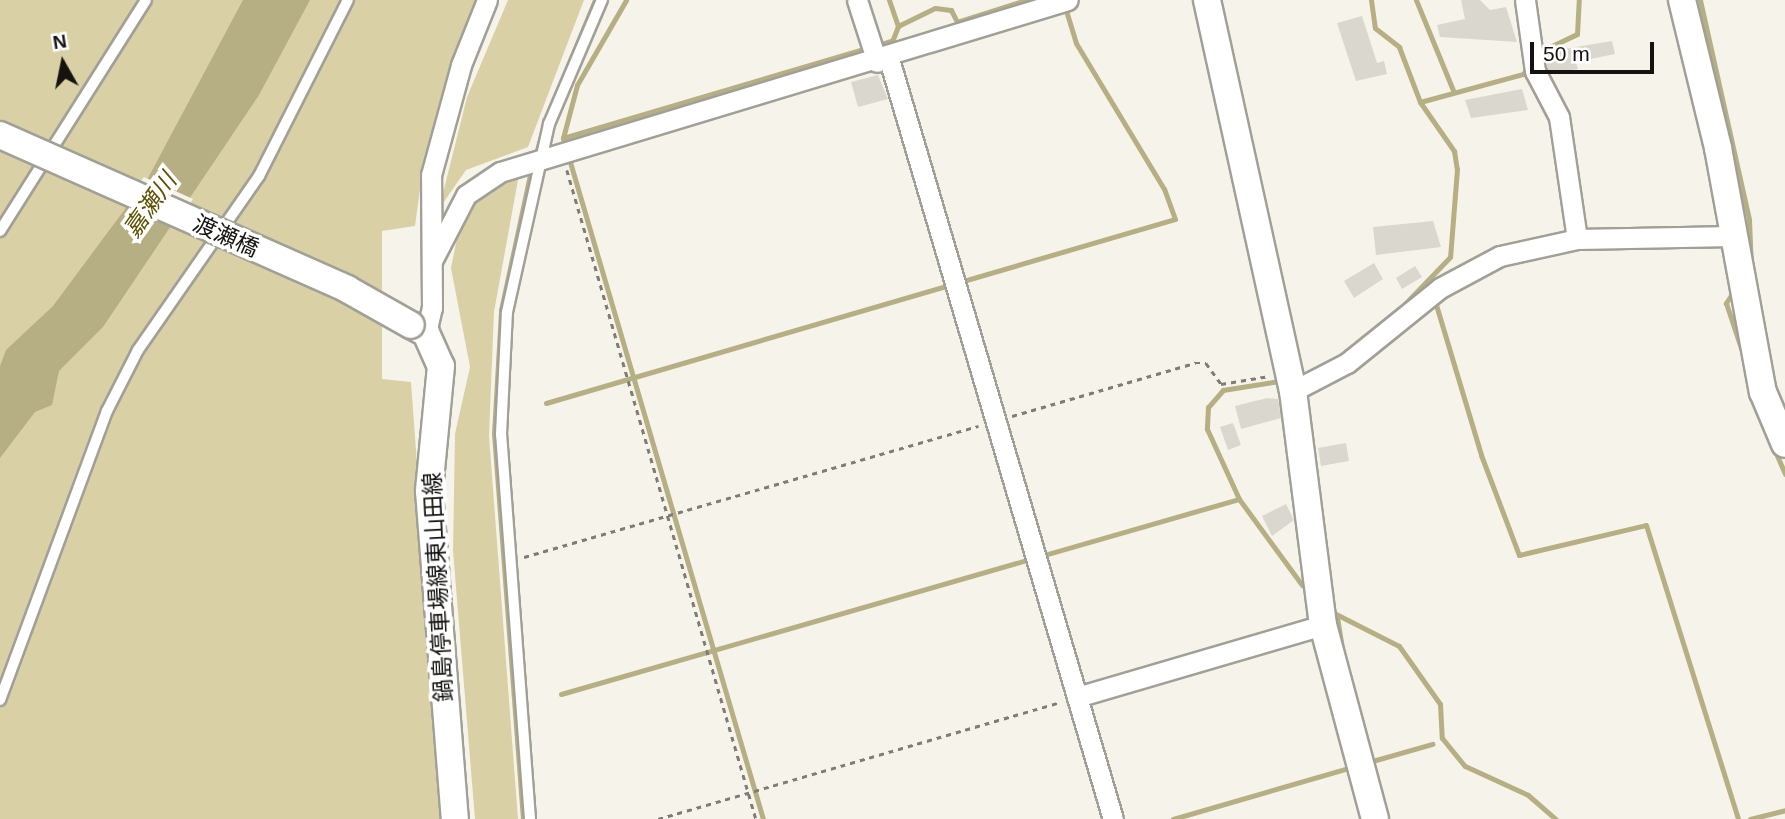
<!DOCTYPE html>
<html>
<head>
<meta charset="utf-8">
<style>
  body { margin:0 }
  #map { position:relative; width:1785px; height:819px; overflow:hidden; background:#f6f4ea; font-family:Helvetica,"Noto Sans JP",sans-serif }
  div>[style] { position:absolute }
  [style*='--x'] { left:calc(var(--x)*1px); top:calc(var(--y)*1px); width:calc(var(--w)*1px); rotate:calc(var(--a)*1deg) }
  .green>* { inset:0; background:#d9d1a5 }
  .water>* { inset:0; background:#b6af83 }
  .pier>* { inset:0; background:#f6f4ea }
  .stream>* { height:5px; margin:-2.5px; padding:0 2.5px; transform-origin:2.5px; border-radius:2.5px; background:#b6af83 }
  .building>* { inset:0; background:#dad8ce }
  .path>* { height:2.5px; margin-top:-1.25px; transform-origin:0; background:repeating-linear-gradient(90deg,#7e7c76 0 5px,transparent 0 10px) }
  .roads { filter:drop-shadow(2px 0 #a1a097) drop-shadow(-2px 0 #a1a097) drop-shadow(0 2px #a1a097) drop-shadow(0 -2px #a1a097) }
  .lane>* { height:10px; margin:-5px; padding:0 5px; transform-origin:5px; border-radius:5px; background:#fff }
  .street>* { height:19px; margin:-9.5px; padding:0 9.5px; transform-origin:9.5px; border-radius:9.5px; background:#fff }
  .secondary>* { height:26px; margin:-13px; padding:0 13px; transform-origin:13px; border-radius:13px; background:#fff }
  .bridges { filter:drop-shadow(2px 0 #a1a097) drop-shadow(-2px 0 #a1a097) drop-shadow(0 2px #a1a097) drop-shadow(0 -2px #a1a097) }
  .secondary-bridge>* { height:26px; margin:-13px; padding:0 13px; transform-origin:13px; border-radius:13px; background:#fff }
  span { translate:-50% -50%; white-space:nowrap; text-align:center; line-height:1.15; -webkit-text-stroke:7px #fff; paint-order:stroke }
  .street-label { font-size:23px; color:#141310 }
  .water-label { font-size:24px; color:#5d5102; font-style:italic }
  .north { position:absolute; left:28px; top:28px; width:70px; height:70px; -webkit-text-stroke:5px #fff; paint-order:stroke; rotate:351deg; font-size:19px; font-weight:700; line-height:28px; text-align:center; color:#141310 }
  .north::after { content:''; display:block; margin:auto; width:24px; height:32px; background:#141310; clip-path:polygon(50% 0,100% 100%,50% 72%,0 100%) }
  .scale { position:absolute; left:1530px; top:42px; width:124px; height:32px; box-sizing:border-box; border:4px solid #141310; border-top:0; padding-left:9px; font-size:21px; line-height:24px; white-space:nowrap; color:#141310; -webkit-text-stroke:5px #fff; paint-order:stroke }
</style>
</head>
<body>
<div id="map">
  <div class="green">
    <i style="clip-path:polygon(0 0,480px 0,423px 168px,415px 226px,382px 231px,382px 379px,411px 382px,443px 819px,0 819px)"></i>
    <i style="clip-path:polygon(508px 0,584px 0,528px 147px,466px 170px,439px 209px,467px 97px)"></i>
    <i style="clip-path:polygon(520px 169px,494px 312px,489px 436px,518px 819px,475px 819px,453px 551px,455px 434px,470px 367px,451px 268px,458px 233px,481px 194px)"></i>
  </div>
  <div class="water">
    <i style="clip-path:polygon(243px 0,310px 0,259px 95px,103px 327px,59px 371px,52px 405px,35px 412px,0 458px,0 366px,6px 350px,53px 306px,148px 178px)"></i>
  </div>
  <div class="pier">
    <i style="clip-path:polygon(144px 177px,193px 199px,176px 225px,124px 202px)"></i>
  </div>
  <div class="stream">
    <i style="--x:889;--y:0;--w:28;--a:71"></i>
    <i style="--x:898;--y:26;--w:17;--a:111"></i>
    <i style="--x:1371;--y:0;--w:28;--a:82"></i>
    <i style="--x:1375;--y:28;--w:31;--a:38"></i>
    <i style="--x:1399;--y:47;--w:59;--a:69.1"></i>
    <i style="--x:1420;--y:102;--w:60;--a:55.2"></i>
    <i style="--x:1454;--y:151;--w:18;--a:81"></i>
    <i style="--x:1457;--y:169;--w:88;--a:94.5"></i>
    <i style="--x:1450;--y:257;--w:75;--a:133.9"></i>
    <i style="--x:1416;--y:0;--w:97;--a:67.7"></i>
    <i style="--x:1700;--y:0;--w:225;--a:77.4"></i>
    <i style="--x:1749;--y:220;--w:47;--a:87.6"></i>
    <i style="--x:898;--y:26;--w:41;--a:-25.9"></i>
    <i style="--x:935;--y:8;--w:16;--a:7"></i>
    <i style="--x:951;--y:10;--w:13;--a:63"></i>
    <i style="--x:957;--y:22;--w:72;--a:-17.7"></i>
    <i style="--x:1537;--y:53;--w:44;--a:-25.4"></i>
    <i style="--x:1577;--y:34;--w:34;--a:-87"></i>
    <i style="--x:1420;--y:102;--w:107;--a:-15.2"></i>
    <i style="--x:1523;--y:74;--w:9;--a:-54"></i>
    <i style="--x:547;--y:117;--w:126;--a:-67.7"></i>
    <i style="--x:563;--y:138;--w:55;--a:-75.2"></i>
    <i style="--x:577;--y:85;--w:98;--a:-60"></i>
    <i style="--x:535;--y:157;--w:32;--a:-74"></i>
    <i style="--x:1735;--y:289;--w:17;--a:123"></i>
    <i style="--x:1726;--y:303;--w:54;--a:71.6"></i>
    <i style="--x:1434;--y:298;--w:164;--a:73.3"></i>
    <i style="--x:1481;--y:455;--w:107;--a:69.2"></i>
    <i style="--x:1519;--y:555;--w:130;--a:-13.3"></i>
    <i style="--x:1646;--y:525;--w:308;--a:72.6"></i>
    <i style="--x:1279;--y:381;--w:57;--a:170.9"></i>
    <i style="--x:1223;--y:390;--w:23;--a:131"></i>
    <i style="--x:1208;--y:407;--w:22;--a:93"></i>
    <i style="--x:1207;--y:429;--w:77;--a:65.4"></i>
    <i style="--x:1239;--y:499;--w:107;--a:53.8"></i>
    <i style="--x:1752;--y:398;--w:83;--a:66.5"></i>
    <i style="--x:546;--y:403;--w:655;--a:-16.31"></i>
    <i style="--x:1175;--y:219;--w:32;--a:-110"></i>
    <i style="--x:1164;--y:189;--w:170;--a:-121.1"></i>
    <i style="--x:1076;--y:43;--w:41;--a:-107.1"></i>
    <i style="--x:1332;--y:612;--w:75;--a:26.9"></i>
    <i style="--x:1399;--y:646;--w:71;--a:54.7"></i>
    <i style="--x:1440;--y:704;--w:34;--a:87"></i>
    <i style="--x:1442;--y:738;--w:36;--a:51"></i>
    <i style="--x:1465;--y:766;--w:69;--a:24.7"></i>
    <i style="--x:1528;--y:795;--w:37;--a:41"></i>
    <i style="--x:1337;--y:617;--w:32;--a:81"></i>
    <i style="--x:561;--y:694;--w:705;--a:-16.05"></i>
    <i style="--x:1369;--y:762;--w:66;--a:-15.9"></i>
    <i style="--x:523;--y:819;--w:387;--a:-94.3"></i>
    <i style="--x:494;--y:433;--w:123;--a:-86.7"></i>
    <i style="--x:501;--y:310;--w:147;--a:-77.9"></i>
    <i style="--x:763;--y:819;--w:710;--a:-106.37"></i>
    <i style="--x:563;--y:138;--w:342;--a:-16.5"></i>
    <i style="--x:1173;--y:819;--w:186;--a:-16.2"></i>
    <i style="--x:1750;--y:819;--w:36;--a:-14"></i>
  </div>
  <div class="building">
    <i style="clip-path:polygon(1461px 0,1480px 0,1490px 10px,1506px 7px,1517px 42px,1440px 37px,1437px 25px,1465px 19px)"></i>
    <i style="clip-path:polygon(1362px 16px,1377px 63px,1384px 61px,1387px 74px,1356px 81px,1337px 23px)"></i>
    <i style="clip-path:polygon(1612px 41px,1615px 54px,1576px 62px,1578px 69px,1550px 74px,1547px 67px,1545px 52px)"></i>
    <i style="clip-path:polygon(878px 75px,888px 99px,858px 107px,851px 82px)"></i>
    <i style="clip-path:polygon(1522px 89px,1528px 110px,1471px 118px,1465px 100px)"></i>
    <i style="clip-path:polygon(1433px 221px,1441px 247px,1376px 255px,1373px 227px)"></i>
    <i style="clip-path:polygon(1374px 263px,1383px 279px,1354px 298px,1344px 281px)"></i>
    <i style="clip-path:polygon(1415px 266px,1422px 277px,1402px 289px,1396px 278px)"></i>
    <i style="clip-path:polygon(1267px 398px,1278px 399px,1281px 418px,1241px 429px,1235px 406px)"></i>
    <i style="clip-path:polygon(1233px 423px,1241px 445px,1228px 450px,1220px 427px)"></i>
    <i style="clip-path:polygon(1346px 443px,1349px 461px,1321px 466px,1318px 448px)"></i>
    <i style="clip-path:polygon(1286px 504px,1294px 520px,1272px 536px,1262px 516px)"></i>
  </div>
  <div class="path">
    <i style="--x:567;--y:170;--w:676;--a:73.76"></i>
    <i style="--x:1012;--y:416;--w:191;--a:-16.2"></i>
    <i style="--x:1195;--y:363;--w:11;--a:0"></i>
    <i style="--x:1206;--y:363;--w:26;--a:54"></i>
    <i style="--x:1221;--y:384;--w:49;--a:-9.5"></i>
    <i style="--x:524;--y:557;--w:473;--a:-16.1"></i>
    <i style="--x:658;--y:819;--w:419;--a:-16.2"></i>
  </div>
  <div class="roads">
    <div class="lane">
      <i style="--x:0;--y:231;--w:273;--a:-57.7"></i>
      <i style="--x:0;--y:700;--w:308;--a:-69.7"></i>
      <i style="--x:107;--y:411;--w:68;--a:-63.1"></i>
      <i style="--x:138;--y:350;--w:212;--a:-55.2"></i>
      <i style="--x:259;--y:176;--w:197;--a:-63.2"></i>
      <i style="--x:530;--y:819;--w:386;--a:-94.3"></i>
      <i style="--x:501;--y:434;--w:122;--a:-87.2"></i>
      <i style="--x:507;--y:312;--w:193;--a:-77.4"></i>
      <i style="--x:549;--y:124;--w:135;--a:-66.9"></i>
    </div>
    <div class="street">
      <i style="--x:857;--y:0;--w:65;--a:72.1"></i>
      <i style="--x:1525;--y:0;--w:72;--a:82"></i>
      <i style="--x:1535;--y:71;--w:52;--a:62.4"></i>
      <i style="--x:1559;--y:117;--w:123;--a:81.6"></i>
      <i style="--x:889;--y:59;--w:792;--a:73.58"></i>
      <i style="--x:433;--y:259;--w:72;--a:-62.7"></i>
      <i style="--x:466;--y:195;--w:41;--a:-34.1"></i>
      <i style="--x:500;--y:172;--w:593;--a:-16.85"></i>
      <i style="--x:426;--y:333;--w:26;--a:-77"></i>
      <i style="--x:432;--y:308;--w:133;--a:-90.4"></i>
      <i style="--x:431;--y:175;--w:114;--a:-74.7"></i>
      <i style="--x:461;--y:65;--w:70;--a:-68.2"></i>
      <i style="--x:1293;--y:391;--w:61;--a:-27.4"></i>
      <i style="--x:1347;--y:363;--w:119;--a:-38.9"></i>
      <i style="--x:1440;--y:288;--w:68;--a:-28.1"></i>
      <i style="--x:1500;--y:256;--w:79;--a:-12.4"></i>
      <i style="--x:1577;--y:239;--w:156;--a:-1.1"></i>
      <i style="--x:1077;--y:697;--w:256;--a:-16.3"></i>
    </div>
    <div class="secondary">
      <i style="--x:1207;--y:0;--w:400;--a:77.6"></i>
      <i style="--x:1293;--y:391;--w:236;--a:82.7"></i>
      <i style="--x:1323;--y:625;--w:201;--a:75"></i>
      <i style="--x:1682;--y:0;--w:152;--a:76.3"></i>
      <i style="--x:1718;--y:148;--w:248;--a:79.6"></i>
      <i style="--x:1763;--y:392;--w:56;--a:67.1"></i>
      <i style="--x:411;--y:325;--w:17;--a:28"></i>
      <i style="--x:426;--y:333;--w:36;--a:66"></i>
      <i style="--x:441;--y:366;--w:126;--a:95.5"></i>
      <i style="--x:429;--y:491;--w:329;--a:85.5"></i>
    </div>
  </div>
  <div class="bridges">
    <div class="secondary-bridge">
      <i style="--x:0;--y:135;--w:380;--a:23.9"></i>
      <i style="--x:347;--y:289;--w:73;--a:29.4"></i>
    </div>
  </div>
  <div class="street-label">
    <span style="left:226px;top:236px;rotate:24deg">渡瀬橋</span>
    <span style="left:438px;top:587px;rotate:-93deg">鍋島停車場線東山田線</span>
  </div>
  <div class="water-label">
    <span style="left:150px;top:205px;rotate:-55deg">嘉瀬川</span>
  </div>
  <div class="north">N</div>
  <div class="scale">50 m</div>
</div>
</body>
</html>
